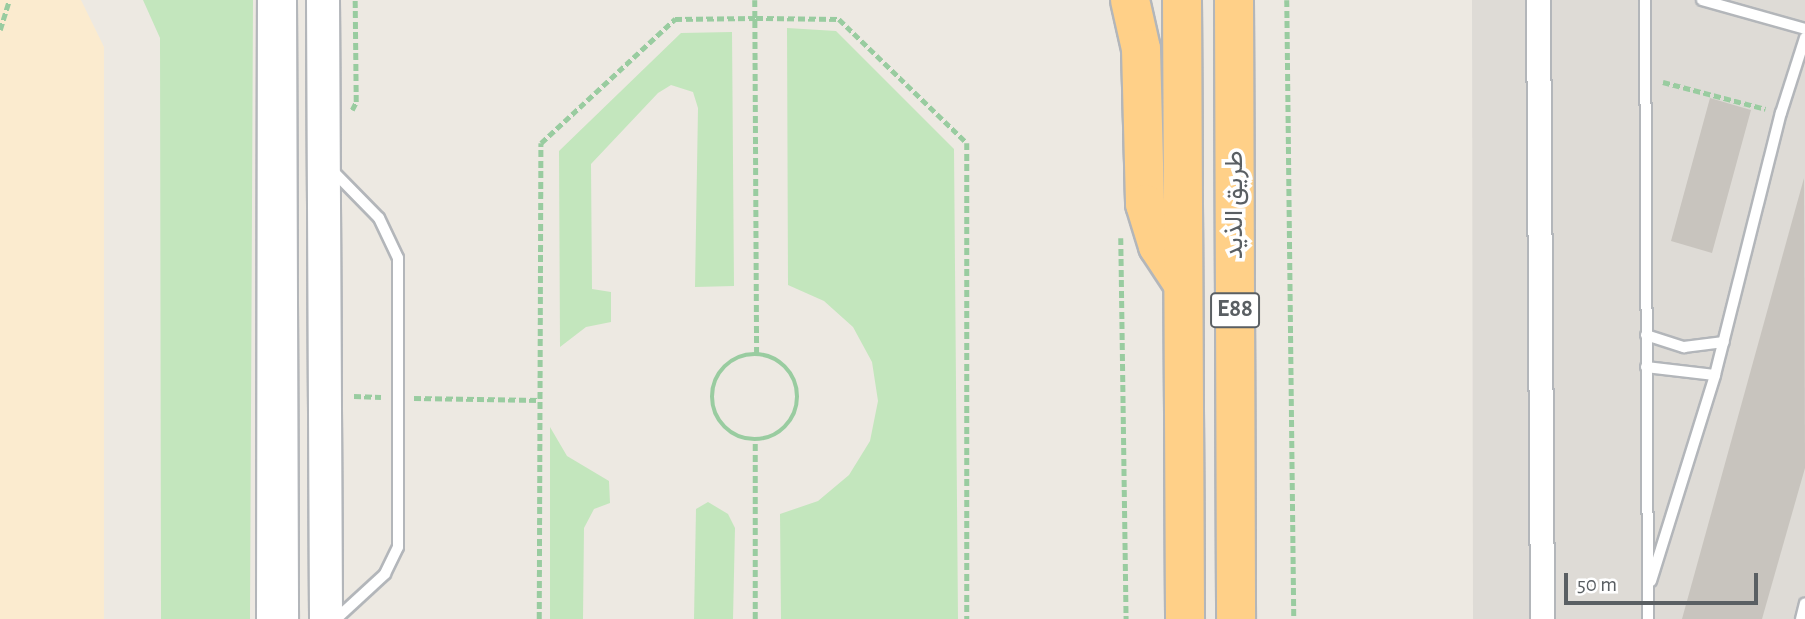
<!DOCTYPE html>
<html>
<head>
<meta charset="utf-8">
<style>
  body { margin:0 }
  #map { position:relative; width:1805px; height:619px; overflow:hidden; background:#ede9e2; font-family:"Alegreya Sans",Vazirmatn,sans-serif }
  div>[style] { position:absolute }
  [style*='--x'] { left:calc(var(--x)*1px); top:calc(var(--y)*1px); width:calc(var(--w)*1px); rotate:calc(var(--a)*1deg) }
  .industrial>* { inset:0; background:#dedbd6 }
  .green>* { inset:0; background:#c3e6bd }
  .sand>* { inset:0; background:#fbebcf }
  .building>* { inset:0; background:#c8c4be }
  .path>* { height:4.5px; margin-top:-2.25px; transform-origin:0; background:repeating-linear-gradient(90deg,#99cca0 0 7px,transparent 0 10.5px) }
  .path>.ring { margin:-2.25px; padding:0; box-sizing:content-box; background:none; border:4.5px solid #99cca0; border-radius:50% }
  .roads { filter:drop-shadow(2px 0 #b3b6ba) drop-shadow(-2px 0 #b3b6ba) drop-shadow(0 2px #b3b6ba) drop-shadow(0 -2px #b3b6ba) }
  .lane>* { height:10px; margin:-5px; padding:0 5px; transform-origin:5px; border-radius:5px; background:#fff }
  .street>* { height:23px; margin:-11.5px; padding:0 11.5px; transform-origin:11.5px; border-radius:11.5px; background:#fff }
  .secondary>* { height:32px; margin:-16px; padding:0 16px; transform-origin:16px; border-radius:16px; background:#fff }
  .highway>* { height:38px; margin:-19px; padding:0 19px; transform-origin:19px; border-radius:19px; background:#ffd088 }
  span { translate:-50% -50%; white-space:nowrap; text-align:center; line-height:1.15; -webkit-text-stroke:7px #fff; paint-order:stroke }
  .shield-label span { padding:2px 5px; background:#fff; border:2px solid; border-radius:5px; -webkit-text-stroke-width:0 }
  .shield-label { font-size:24px; color:#5a5f63; font-weight:700 }
  .street-label { font-size:26px; color:#5a5f63 }
  .scale { position:absolute; left:1564px; top:573px; width:194px; height:32px; box-sizing:border-box; border:4px solid #5a5f63; border-top:0; padding-left:9px; font-size:21px; line-height:24px; white-space:nowrap; color:#5a5f63; -webkit-text-stroke:5px #fff; paint-order:stroke }
</style>
</head>
<body>
<div id="map">
  <div class="industrial">
    <i style="clip-path:polygon(1472px 0,1805px 0,1805px 619px,1473px 619px)"></i>
  </div>
  <div class="green">
    <i style="clip-path:polygon(143px 0,253px 0,250px 619px,161px 619px,160px 38px)"></i>
    <i style="clip-path:polygon(787px 28px,836px 31px,954px 149px,958px 619px,781px 619px,780px 514px,818px 501px,849px 475px,870px 441px,878px 401px,872px 362px,853px 327px,824px 301px,788px 285px)"></i>
    <i style="clip-path:polygon(732px 32px,734px 286px,695px 287px,698px 108px,693px 92px,671px 85px,658px 93px,591px 164px,592px 289px,611px 292px,611px 322px,586px 327px,560px 347px,559px 151px,681px 33px)"></i>
    <i style="clip-path:polygon(550px 427px,567px 456px,609px 481px,610px 503px,594px 509px,584px 528px,583px 619px,550px 619px)"></i>
    <i style="clip-path:polygon(708px 502px,728px 514px,735px 528px,733px 619px,694px 619px,696px 509px)"></i>
  </div>
  <div class="sand">
    <i style="clip-path:polygon(0 0,81px 0,104px 47px,104px 619px,0 619px)"></i>
  </div>
  <div class="building">
    <i style="clip-path:polygon(1710px 98px,1751px 110px,1712px 253px,1671px 241px)"></i>
    <i style="clip-path:polygon(1804px 178px,1805px 468px,1762px 619px,1682px 619px)"></i>
  </div>
  <div class="path">
    <i style="--x:755;--y:0;--w:353;--a:89.7"></i>
    <i style="--x:1287;--y:0;--w:619;--a:89.35"></i>
    <i style="--x:0;--y:30;--w:31;--a:-73"></i>
    <i style="--x:1663;--y:82;--w:106;--a:14.7"></i>
    <i style="--x:352;--y:110;--w:9;--a:-63"></i>
    <i style="--x:356;--y:102;--w:102;--a:-90.6"></i>
    <i style="--x:1121;--y:238;--w:381;--a:89.2"></i>
    <i class="ring" style="left:712px;top:354px;width:81.5px;height:81.5px"></i>
    <i style="--x:354;--y:396;--w:27;--a:2"></i>
    <i style="--x:414;--y:398;--w:125;--a:0.9"></i>
    <i style="--x:539;--y:619;--w:476;--a:-89.8"></i>
    <i style="--x:541;--y:143;--w:183;--a:-42.8"></i>
    <i style="--x:675;--y:19;--w:81;--a:-0.7"></i>
    <i style="--x:756;--y:18;--w:83;--a:0.7"></i>
    <i style="--x:839;--y:19;--w:178;--a:44.1"></i>
    <i style="--x:967;--y:143;--w:476;--a:90"></i>
    <i style="--x:755;--y:619;--w:178;--a:-90"></i>
  </div>
  <div class="roads">
    <div class="lane">
      <i style="--x:1645;--y:0;--w:619;--a:89.72"></i>
      <i style="--x:1702;--y:0;--w:107;--a:15.7"></i>
      <i style="--x:330;--y:168;--w:70;--a:45.6"></i>
      <i style="--x:379;--y:218;--w:44;--a:64.6"></i>
      <i style="--x:398;--y:258;--w:289;--a:90"></i>
      <i style="--x:398;--y:547;--w:30;--a:116"></i>
      <i style="--x:385;--y:574;--w:67;--a:137.4"></i>
      <i style="--x:1646;--y:335;--w:40;--a:18"></i>
      <i style="--x:1684;--y:347;--w:40;--a:-7.1"></i>
      <i style="--x:1646;--y:367;--w:69;--a:6.6"></i>
      <i style="--x:1651;--y:581;--w:216;--a:-72.7"></i>
      <i style="--x:1715;--y:375;--w:270;--a:-75.9"></i>
      <i style="--x:1781;--y:113;--w:79;--a:-72.3"></i>
      <i style="--x:262;--y:619;--w:619;--a:-89.91"></i>
      <i style="--x:1801;--y:619;--w:16;--a:-76"></i>
    </div>
    <div class="street">
      <i style="--x:1538;--y:0;--w:619;--a:89.63"></i>
    </div>
    <div class="secondary">
      <i style="--x:280;--y:0;--w:619;--a:89.81"></i>
      <i style="--x:323;--y:0;--w:619;--a:89.72"></i>
    </div>
    <div class="highway">
      <i style="--x:1130;--y:0;--w:50;--a:77.3"></i>
      <i style="--x:1141;--y:49;--w:155;--a:88.5"></i>
      <i style="--x:1145;--y:204;--w:44;--a:72.8"></i>
      <i style="--x:1158;--y:246;--w:45;--a:56.7"></i>
      <i style="--x:1182;--y:0;--w:619;--a:89.72"></i>
      <i style="--x:1234;--y:0;--w:619;--a:89.81"></i>
    </div>
  </div>
  <div class="shield-label">
    <span style="left:1235px;top:310px">E88</span>
  </div>
  <div class="street-label">
    <span style="left:1235px;top:205px;rotate:-90deg">طريق الذيد</span>
  </div>
  <div class="scale">50 m</div>
</div>
</body>
</html>
